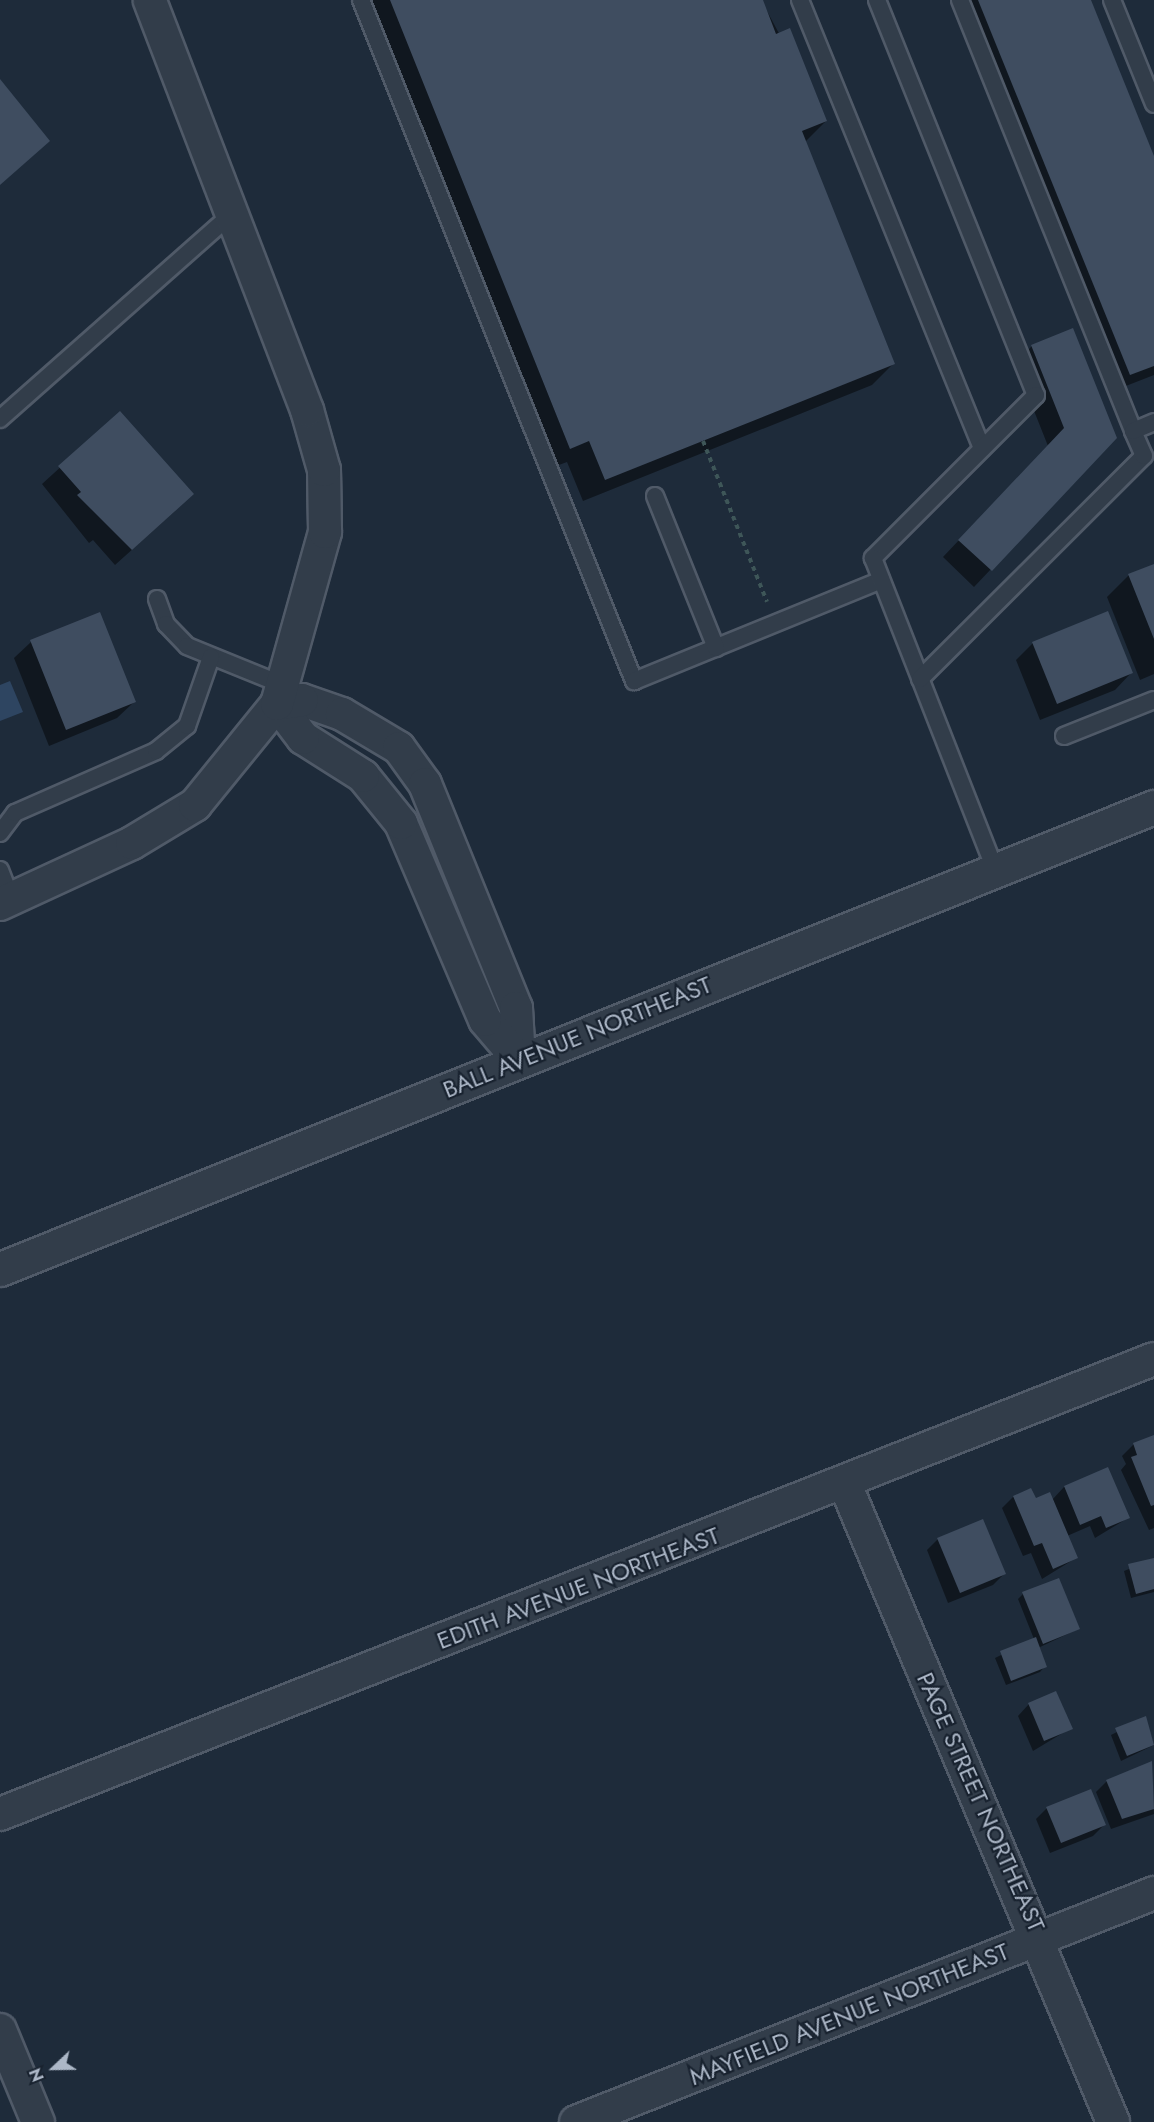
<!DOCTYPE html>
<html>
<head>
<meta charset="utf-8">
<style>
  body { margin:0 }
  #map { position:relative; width:1154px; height:2122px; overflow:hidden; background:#1e2b3a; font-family:Jost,sans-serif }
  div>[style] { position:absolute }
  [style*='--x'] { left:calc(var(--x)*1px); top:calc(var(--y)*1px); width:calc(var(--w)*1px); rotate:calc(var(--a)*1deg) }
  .water>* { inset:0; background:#2e4561 }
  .shadow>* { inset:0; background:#0007 }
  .building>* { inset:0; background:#3f4d60 }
  .path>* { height:4px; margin-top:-2px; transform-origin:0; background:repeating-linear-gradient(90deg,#3e5658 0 4.5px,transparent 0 9px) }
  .roads { filter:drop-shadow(2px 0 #505a68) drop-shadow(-2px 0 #505a68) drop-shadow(0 2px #505a68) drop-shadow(0 -2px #505a68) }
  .service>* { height:16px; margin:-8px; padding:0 8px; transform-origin:8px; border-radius:8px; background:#323d4a }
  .minor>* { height:32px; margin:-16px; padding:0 16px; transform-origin:16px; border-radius:16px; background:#323d4a }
  .tertiary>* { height:33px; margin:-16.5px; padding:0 16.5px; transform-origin:16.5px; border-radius:16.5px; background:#323d4a }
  span { translate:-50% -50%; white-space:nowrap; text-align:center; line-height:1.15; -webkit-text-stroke:4.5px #18222f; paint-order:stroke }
  .street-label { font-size:24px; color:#acb7c7 }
  .north { position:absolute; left:24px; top:2038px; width:60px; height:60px; -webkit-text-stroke:4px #18222f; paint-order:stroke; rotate:248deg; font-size:16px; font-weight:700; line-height:24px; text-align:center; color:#acb7c7 }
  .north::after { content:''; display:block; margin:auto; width:21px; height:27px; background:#acb7c7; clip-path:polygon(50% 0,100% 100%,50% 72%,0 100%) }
</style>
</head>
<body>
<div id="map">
  <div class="water">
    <i style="clip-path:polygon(10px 681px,23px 712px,0 721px,0 685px)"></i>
  </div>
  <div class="shadow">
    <i style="clip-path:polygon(359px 0,761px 0,826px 121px,805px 142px,894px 363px,872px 385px,583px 501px,567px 462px,548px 469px)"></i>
    <i style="clip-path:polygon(955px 0,1089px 0,1154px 160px,1154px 375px,1113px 391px)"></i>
    <i style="clip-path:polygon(1032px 346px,1115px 438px,974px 587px,943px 557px,1048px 446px,1015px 363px)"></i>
    <i style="clip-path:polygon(120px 413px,175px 511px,115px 565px,93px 540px,89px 543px,42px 484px)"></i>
    <i style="clip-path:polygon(1154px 565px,1154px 674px,1140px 680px,1107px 597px,1129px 575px)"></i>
    <i style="clip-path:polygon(31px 642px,134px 702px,117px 718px,49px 746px,14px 658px)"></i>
    <i style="clip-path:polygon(1033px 643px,1131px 673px,1115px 690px,1040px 720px,1016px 660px)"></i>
    <i style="clip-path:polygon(1154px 1436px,1154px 1528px,1149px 1530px,1121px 1470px,1126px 1464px,1122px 1456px,1133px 1445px)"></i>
    <i style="clip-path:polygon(1108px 1469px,1128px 1518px,1095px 1538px,1090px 1526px,1067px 1536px,1076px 1558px,1042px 1579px,1031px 1553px,1023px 1556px,1002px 1508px,1013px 1497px,1052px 1500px,1064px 1487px)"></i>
    <i style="clip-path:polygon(938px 1539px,1004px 1574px,993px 1585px,948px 1603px,927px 1550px)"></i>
    <i style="clip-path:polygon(1154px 1559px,1154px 1592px,1131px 1598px,1124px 1571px)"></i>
    <i style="clip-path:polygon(1023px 1594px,1078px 1629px,1038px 1648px,1045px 1666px,1040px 1672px,1006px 1685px,995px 1658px,1034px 1639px,1018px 1599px)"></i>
    <i style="clip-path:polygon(1029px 1704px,1071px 1728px,1033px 1751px,1018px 1716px)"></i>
    <i style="clip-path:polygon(1145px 1718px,1154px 1745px,1121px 1761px,1111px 1735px)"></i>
    <i style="clip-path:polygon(1151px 1763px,1154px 1814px,1111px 1829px,1096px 1792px,1107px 1781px)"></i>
    <i style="clip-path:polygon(1047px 1808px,1104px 1825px,1093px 1836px,1050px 1853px,1036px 1819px)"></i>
  </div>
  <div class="building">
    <i style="clip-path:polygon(390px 0,763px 0,776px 34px,790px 28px,827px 121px,802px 131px,895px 364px,605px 480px,589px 441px,570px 449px)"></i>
    <i style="clip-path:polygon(978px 0,1091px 0,1154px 156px,1154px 366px,1130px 375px)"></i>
    <i style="clip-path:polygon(0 79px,50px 141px,0 185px)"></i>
    <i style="clip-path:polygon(1073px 328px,1117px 438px,992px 571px,958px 540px,1064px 428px,1031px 345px)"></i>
    <i style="clip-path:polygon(120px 411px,194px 494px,132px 550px,77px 495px,81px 492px,58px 466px)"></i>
    <i style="clip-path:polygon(1154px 564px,1154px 639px,1128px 574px)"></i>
    <i style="clip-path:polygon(1108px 611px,1133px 673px,1057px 704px,1032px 642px)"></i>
    <i style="clip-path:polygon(100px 612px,136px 702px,66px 730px,30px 640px)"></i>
    <i style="clip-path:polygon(1154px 1435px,1154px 1505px,1151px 1506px,1131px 1457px,1137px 1455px,1133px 1443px)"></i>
    <i style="clip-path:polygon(1108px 1467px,1130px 1518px,1106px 1528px,1101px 1516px,1080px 1525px,1064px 1486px)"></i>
    <i style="clip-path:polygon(1031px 1488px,1036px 1498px,1050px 1492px,1078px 1558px,1053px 1569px,1042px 1543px,1034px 1546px,1013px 1496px)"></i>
    <i style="clip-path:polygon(983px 1519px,1006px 1574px,960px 1593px,937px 1538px)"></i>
    <i style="clip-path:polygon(1154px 1558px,1154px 1589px,1136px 1594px,1128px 1564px)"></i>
    <i style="clip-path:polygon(1059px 1578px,1080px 1629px,1043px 1644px,1022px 1592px)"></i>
    <i style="clip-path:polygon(1036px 1637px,1047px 1667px,1011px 1681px,1000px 1651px)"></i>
    <i style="clip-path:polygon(1056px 1691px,1073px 1729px,1044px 1741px,1028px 1703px)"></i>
    <i style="clip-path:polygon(1146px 1716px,1154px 1745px,1127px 1756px,1115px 1728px)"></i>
    <i style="clip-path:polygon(1152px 1761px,1154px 1809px,1122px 1819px,1106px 1780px)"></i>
    <i style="clip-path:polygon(1091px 1789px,1106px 1825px,1061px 1843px,1046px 1807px)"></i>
  </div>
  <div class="path">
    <i style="--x:703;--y:441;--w:173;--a:68.3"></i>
  </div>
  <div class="roads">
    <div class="service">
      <i style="--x:361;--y:0;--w:734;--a:68.16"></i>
      <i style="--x:634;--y:681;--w:267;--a:-22.2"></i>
      <i style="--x:800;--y:0;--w:484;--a:67.9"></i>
      <i style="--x:877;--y:0;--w:426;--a:68.1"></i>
      <i style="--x:1036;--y:395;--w:231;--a:135"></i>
      <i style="--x:873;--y:558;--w:335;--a:68.6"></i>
      <i style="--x:960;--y:0;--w:464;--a:68.1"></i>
      <i style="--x:1112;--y:0;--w:112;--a:68"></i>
      <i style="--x:0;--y:419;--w:311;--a:-41.5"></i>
      <i style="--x:655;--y:496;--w:164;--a:68.1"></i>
      <i style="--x:157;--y:599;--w:27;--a:70"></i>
      <i style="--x:166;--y:624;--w:30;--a:46"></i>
      <i style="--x:187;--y:646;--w:104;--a:22.1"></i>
      <i style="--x:920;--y:679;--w:316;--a:-44.9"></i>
      <i style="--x:1144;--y:456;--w:27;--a:-114"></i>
      <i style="--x:1133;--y:431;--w:23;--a:-23"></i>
      <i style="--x:1064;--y:736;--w:97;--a:-21.8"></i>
      <i style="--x:0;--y:833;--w:25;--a:-53"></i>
      <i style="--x:15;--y:813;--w:154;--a:-23.7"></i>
      <i style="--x:156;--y:751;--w:40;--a:-39"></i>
      <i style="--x:187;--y:726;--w:73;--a:-70.8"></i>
      <i style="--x:0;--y:870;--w:31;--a:69"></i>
    </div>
    <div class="minor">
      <i style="--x:302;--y:700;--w:42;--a:19.3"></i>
      <i style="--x:342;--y:714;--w:66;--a:30.8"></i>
      <i style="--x:399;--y:748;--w:44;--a:54.2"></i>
      <i style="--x:425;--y:784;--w:242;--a:67.9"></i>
      <i style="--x:516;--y:1008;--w:52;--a:86.7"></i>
      <i style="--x:519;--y:1060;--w:52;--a:-130.4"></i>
      <i style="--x:485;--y:1020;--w:214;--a:-113.1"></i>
      <i style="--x:401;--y:823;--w:60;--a:-129"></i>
      <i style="--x:363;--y:776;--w:71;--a:-147.7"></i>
      <i style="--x:303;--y:738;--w:43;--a:-127.4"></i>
      <i style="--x:277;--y:704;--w:25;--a:-9"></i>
      <i style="--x:0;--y:904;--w:145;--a:-24.8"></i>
      <i style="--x:132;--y:843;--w:74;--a:-31.1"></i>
      <i style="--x:195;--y:805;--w:130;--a:-50.9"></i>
      <i style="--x:277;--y:704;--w:179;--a:-74.4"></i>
      <i style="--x:325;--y:532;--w:62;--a:-90.9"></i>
      <i style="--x:324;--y:470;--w:62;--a:-105.8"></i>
      <i style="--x:307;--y:410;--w:439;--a:-111"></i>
      <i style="--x:845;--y:1484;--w:692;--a:67.21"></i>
      <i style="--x:0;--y:1814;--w:1240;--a:-21.52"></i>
      <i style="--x:0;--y:2030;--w:100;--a:67.6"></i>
      <i style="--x:576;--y:2122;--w:622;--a:-21.61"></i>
    </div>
    <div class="tertiary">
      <i style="--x:0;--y:1269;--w:1243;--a:-21.82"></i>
    </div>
  </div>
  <div class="street-label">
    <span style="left:577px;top:1037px;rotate:-22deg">BALL AVENUE NORTHEAST</span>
    <span style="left:578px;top:1588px;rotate:-21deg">EDITH AVENUE NORTHEAST</span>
    <span style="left:981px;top:1802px;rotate:66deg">PAGE STREET NORTHEAST</span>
    <span style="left:849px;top:2014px;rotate:-22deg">MAYFIELD AVENUE NORTHEAST</span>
  </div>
  <div class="north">N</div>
</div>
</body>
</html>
